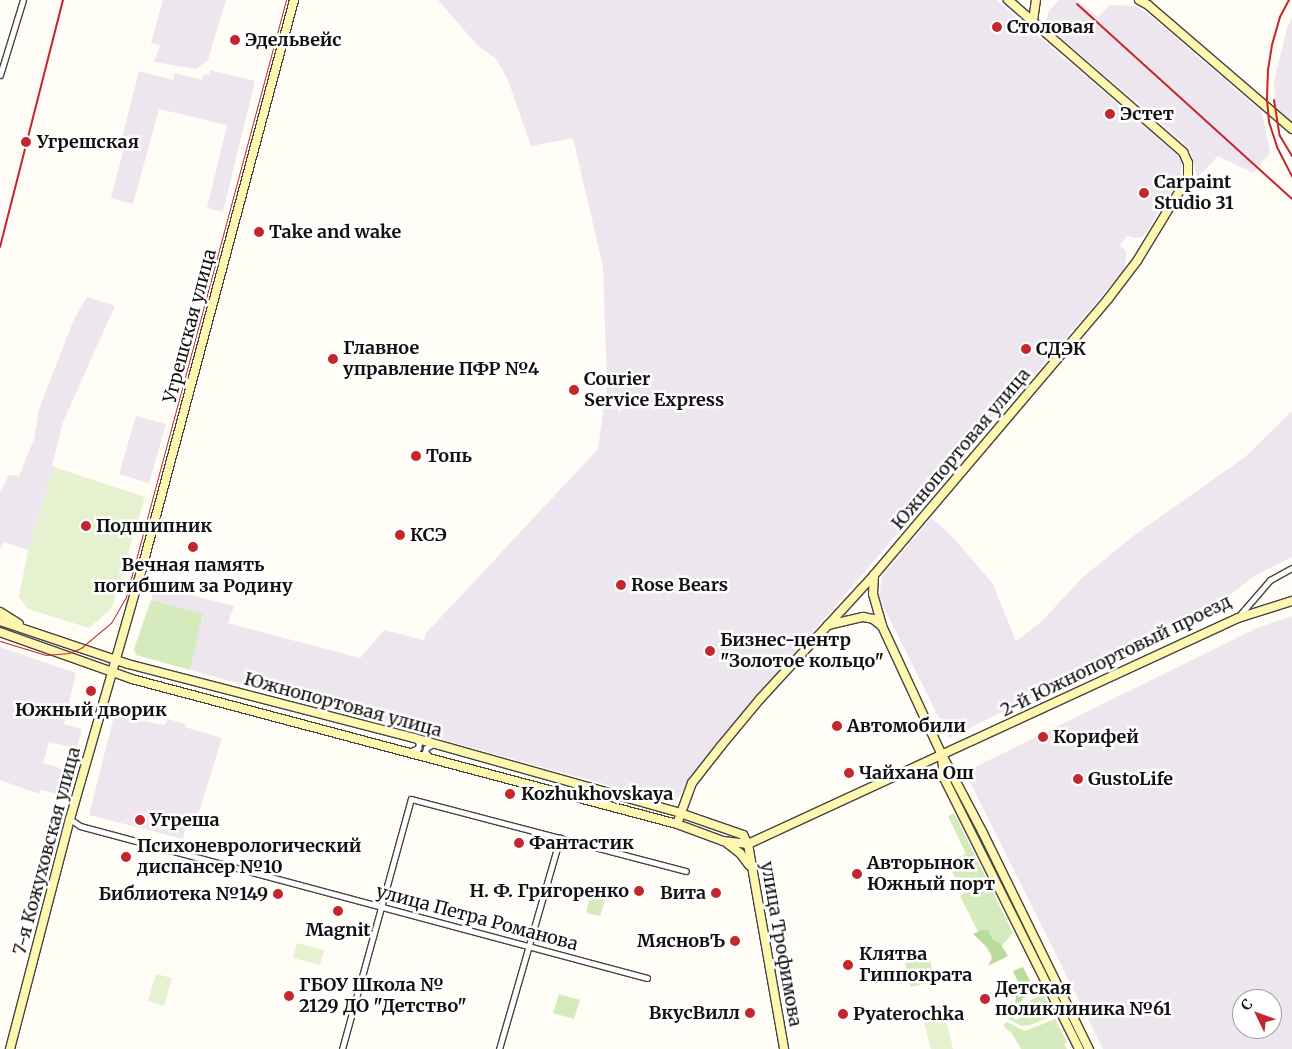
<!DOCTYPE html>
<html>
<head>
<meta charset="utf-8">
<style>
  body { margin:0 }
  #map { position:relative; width:1292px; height:1049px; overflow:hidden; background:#fffdf5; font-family:Merriweather,serif }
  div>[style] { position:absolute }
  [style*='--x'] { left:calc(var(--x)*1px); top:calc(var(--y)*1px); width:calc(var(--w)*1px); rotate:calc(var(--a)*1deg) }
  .industrial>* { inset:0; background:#eee6ef }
  .green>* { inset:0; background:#d5ebbd }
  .forest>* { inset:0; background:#b9dc9c }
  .pitch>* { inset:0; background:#e6f2cf }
  .roads { filter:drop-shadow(1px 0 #444) drop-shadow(-1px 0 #444) drop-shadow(0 1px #444) drop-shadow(0 -1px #444) }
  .street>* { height:5px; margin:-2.5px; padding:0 2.5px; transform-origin:2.5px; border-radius:2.5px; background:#fff }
  .secondary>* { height:8px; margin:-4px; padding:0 4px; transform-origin:4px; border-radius:4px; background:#fff6b0 }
  .tram>* { height:1px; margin:-0.5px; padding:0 0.5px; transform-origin:0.5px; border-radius:0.5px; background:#c4262e }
  .rail>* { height:2px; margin:-1px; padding:0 1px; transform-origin:1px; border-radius:1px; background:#c4262e }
  .dots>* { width:14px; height:14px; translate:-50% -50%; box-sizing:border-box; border:2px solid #fff; border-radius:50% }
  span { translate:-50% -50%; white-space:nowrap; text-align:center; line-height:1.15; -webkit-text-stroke:5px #fff; paint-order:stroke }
  .poi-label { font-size:18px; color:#111; font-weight:700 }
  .left { translate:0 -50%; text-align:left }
  .right { translate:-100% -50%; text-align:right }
  .street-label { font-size:18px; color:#111 }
  .north { position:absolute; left:1232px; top:989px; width:50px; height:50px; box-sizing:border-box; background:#fff; border:1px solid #a0a0a0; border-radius:50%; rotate:312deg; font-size:14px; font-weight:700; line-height:20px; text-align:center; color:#111 }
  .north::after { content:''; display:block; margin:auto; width:18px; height:22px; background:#c4262e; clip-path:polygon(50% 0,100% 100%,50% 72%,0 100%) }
</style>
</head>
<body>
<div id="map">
  <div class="industrial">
    <i style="clip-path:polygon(163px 0,226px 0,208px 60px,196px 69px,154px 62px,160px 45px,151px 43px)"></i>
    <i style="clip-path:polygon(438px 0,996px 0,1182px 159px,1181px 176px,1143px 237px,1136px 238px,1127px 236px,1120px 245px,1127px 252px,1124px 270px,763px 690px,676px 800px,669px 802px,190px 670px,203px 614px,151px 600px,155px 586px,234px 606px,228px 623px,360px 658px,384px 630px,424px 640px,426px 633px,598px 449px,607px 384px,603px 267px,573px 138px,531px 146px,508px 80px,496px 59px,477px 45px)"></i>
    <i style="clip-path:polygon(1059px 0,1076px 0,1098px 17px,1110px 5px,1135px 6px,1148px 14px,1262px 112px,1270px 153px,1253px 173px,1218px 156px,1197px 178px,1190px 148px,1045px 24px,1049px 11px)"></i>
    <i style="clip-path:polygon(1292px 17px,1292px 124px,1276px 111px,1274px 82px,1287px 28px)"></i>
    <i style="clip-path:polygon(210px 70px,255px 81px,223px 212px,207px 208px,227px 125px,159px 109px,133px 204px,111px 198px,125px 144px,121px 142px,139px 71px,173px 80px,175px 73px,202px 80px,204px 74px,209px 75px)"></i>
    <i style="clip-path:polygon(87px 297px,115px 306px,63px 422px,52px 465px,54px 467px,28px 550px,4px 542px,0 549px,0 492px,9px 475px,19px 476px,34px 439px,39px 409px,74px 319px)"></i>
    <i style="clip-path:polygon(1292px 411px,1292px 557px,1256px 575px,1207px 612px,949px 738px,883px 606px,879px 595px,882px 577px,931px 518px,952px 536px,993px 584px,1016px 641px,1041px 622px,1084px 576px,1136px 534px,1245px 457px)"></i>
    <i style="clip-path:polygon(136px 416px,166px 424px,149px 483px,119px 474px)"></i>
    <i style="clip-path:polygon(evenodd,1292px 616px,1292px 1049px,1103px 1049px,965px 772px,1257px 628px,1292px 616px,1242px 999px,1272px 999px,1272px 1029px,1242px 1029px,1242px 999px)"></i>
    <i style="clip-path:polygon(0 647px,76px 673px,64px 724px,82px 729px,77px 749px,49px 742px,43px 763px,73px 772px,67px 796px,41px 790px,39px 794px,0 780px)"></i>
    <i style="clip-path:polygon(114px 716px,165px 725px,168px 719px,186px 724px,185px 727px,222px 738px,198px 815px,190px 813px,183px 839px,89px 815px)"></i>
  </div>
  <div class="green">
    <i style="clip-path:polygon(151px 600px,203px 614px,190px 670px,136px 655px,134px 649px)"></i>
    <i style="clip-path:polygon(954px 813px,1013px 933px,999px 949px,989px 953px,960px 896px,964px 893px,952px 872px,957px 870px,952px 860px,966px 854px,948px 816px)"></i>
    <i style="clip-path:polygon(590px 896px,605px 900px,600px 916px,586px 913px)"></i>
    <i style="clip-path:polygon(929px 956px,935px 981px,911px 987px,905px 962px)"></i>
    <i style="clip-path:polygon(1043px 993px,1054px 1015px,1030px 1025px,1022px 1026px,1008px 1019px,1013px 1010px,1015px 1020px,1020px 1018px,1019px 1013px,1025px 1004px)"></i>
    <i style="clip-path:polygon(559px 994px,580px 1000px,574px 1019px,553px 1013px)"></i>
    <i style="clip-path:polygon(1055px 1019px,1067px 1042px,1064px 1044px,1067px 1049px,1021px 1049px,1013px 1035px,1003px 1025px,1007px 1022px,1025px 1031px)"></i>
  </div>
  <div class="forest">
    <i style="clip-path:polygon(981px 930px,988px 930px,993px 940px,1000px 943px,1008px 956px,988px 966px,992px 958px,989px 949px,973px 934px)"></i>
    <i style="clip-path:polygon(1023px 967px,1035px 991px,1024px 997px,1014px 1011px,1018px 982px,1013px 971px)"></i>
  </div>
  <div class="pitch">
    <i style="clip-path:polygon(54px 467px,145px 497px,112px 608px,89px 628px,28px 609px,19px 597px,28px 550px)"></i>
    <i style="clip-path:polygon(297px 943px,324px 950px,320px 965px,293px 958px)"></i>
    <i style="clip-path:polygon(156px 974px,172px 978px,164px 1006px,148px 1001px)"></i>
    <i style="clip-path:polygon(937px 1005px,944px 1010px,953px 1049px,931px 1049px,922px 1015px,926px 1009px)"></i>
  </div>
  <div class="roads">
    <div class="street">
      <i style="--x:0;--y:75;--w:78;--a:-73"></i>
      <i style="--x:1238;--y:617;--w:49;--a:-49.1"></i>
      <i style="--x:1270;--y:580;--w:25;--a:-29"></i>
      <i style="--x:411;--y:751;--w:8;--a:-23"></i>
      <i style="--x:418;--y:748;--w:5;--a:-79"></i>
      <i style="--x:419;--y:743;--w:5;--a:-127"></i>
      <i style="--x:430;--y:757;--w:7;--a:-135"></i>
      <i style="--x:425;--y:752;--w:4;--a:-76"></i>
      <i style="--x:426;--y:748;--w:8;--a:-30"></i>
      <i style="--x:70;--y:819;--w:12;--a:35"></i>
      <i style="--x:80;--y:826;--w:587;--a:15.01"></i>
      <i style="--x:342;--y:1049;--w:259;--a:-74.6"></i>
      <i style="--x:411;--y:799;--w:284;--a:14.7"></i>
      <i style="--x:499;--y:1049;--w:220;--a:-73.9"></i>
    </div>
    <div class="secondary">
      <i style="--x:1139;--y:0;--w:10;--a:29"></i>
      <i style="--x:1148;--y:5;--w:190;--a:40.7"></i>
      <i style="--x:1033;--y:21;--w:21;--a:-82"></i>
      <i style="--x:874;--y:575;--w:19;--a:93"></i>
      <i style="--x:873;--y:594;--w:33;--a:74"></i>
      <i style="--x:0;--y:612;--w:22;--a:32"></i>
      <i style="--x:0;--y:621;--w:135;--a:18.6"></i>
      <i style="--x:128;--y:664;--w:295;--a:14.5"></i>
      <i style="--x:414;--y:738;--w:276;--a:15.7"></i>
      <i style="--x:680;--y:813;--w:67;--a:19.2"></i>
      <i style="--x:743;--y:835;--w:10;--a:61"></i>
      <i style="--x:748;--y:844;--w:208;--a:80"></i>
      <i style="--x:828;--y:625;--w:36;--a:-13"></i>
      <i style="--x:863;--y:617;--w:10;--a:11"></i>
      <i style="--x:873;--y:619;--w:11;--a:38"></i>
      <i style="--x:882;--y:626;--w:142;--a:65.1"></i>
      <i style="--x:942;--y:755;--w:88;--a:62.3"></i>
      <i style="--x:983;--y:833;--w:241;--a:63.9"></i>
      <i style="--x:0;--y:632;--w:140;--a:19.6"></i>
      <i style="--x:132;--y:679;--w:564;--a:14.9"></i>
      <i style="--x:677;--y:824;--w:49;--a:20.3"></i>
      <i style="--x:723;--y:841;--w:25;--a:7"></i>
      <i style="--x:748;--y:844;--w:540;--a:-24.76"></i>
      <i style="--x:1238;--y:618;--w:57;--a:-17.5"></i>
      <i style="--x:942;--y:757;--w:21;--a:85"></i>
      <i style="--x:944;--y:778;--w:303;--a:63.5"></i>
      <i style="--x:677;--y:824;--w:44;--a:-69.9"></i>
      <i style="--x:692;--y:783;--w:47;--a:-51.9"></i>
      <i style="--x:721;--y:746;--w:61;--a:-50.3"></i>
      <i style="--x:760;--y:699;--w:168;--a:-47.4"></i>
      <i style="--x:874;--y:575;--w:362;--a:-49.7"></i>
      <i style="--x:1108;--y:299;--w:48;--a:-52.7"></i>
      <i style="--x:1137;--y:261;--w:98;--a:-58.7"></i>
      <i style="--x:1188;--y:177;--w:14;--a:-90"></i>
      <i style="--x:1188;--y:163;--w:12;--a:-114"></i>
      <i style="--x:1183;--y:152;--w:232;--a:-139"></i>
      <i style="--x:727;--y:843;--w:16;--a:38"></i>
      <i style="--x:740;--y:853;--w:15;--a:53"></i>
      <i style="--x:10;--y:1049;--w:238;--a:-75.4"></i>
      <i style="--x:70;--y:819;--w:257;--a:-74"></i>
      <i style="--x:141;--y:572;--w:592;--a:-75.02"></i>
    </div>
  </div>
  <div class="tram">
    <i style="--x:0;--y:641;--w:48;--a:16.9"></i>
    <i style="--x:46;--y:655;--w:23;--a:-5"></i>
    <i style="--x:69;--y:653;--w:13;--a:-23"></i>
    <i style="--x:81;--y:648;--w:39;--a:-40"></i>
    <i style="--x:111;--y:623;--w:30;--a:-60"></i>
    <i style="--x:126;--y:597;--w:618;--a:-75"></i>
  </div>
  <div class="rail">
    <i style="--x:1289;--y:0;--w:19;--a:118"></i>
    <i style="--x:1280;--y:17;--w:29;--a:106"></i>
    <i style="--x:1272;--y:45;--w:24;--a:99"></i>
    <i style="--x:1268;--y:69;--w:30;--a:92"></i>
    <i style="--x:1267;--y:99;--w:23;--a:85"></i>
    <i style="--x:1269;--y:122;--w:26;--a:72"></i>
    <i style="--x:1277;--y:147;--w:33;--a:63"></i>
    <i style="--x:1077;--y:4;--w:290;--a:42.2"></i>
    <i style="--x:1274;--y:100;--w:36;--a:81"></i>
    <i style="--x:1280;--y:136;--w:23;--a:59"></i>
    <i style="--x:0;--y:247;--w:255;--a:-75.7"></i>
  </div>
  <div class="dots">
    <i style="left:997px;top:27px;background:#c4262e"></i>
    <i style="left:235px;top:40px;background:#c4262e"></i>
    <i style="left:1110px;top:114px;background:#c4262e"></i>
    <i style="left:26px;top:142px;background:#c4262e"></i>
    <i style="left:1144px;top:193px;background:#c4262e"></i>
    <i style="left:259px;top:232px;background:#c4262e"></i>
    <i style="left:1026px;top:349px;background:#c4262e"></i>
    <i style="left:333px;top:359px;background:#c4262e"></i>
    <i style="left:574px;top:390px;background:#c4262e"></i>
    <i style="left:416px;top:456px;background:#c4262e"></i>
    <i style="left:86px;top:526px;background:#c4262e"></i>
    <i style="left:400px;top:535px;background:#c4262e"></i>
    <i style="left:193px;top:547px;background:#c4262e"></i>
    <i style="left:621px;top:585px;background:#c4262e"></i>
    <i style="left:710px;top:651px;background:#c4262e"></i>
    <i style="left:91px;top:691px;background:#c4262e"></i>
    <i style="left:837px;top:726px;background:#c4262e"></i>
    <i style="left:1043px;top:737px;background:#c4262e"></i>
    <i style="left:849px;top:773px;background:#c4262e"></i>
    <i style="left:1078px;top:779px;background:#c4262e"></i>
    <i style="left:510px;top:794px;background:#c4262e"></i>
    <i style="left:140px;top:820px;background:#c4262e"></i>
    <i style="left:519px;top:843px;background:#c4262e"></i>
    <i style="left:126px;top:857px;background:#c4262e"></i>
    <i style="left:857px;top:874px;background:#c4262e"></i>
    <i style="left:639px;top:891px;background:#c4262e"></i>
    <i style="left:716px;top:893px;background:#c4262e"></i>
    <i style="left:278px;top:894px;background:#c4262e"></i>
    <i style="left:338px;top:911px;background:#c4262e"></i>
    <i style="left:735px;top:941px;background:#c4262e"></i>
    <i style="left:848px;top:965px;background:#c4262e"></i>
    <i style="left:289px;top:996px;background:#c4262e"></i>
    <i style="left:985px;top:999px;background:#c4262e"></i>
    <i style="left:750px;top:1013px;background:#c4262e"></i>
    <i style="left:843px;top:1014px;background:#c4262e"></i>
  </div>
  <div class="poi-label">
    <span class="left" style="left:1007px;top:27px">Столовая</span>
    <span class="left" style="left:245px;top:40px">Эдельвейс</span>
    <span class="left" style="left:1120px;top:114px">Эстет</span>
    <span class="left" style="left:37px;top:142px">Угрешская</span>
    <span class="left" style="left:1154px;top:193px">Carpaint<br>Studio 31</span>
    <span class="left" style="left:269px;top:232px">Take and wake</span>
    <span class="left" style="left:343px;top:359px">Главное<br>управление ПФР №4</span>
    <span class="left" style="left:1036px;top:349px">СДЭК</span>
    <span class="left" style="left:584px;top:390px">Courier<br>Service Express</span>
    <span class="left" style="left:426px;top:456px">Топь</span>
    <span class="left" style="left:96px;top:526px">Подшипник</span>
    <span class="left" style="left:410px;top:535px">КСЭ</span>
    <span style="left:193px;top:576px">Вечная память<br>погибшим за Родину</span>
    <span class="left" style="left:631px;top:585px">Rose Bears</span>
    <span class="left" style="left:720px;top:651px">Бизнес-центр<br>"Золотое кольцо"</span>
    <span style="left:91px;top:710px">Южный дворик</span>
    <span class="left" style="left:847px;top:726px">Автомобили</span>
    <span class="left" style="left:1053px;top:737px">Корифей</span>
    <span class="left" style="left:859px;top:773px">Чайхана Ош</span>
    <span class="left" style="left:1088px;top:779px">GustoLife</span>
    <span class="left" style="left:521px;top:794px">Kozhukhovskaya</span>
    <span class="left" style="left:150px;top:820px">Угреша</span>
    <span class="left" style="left:529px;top:843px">Фантастик</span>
    <span class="left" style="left:137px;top:857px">Психоневрологический<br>диспансер №10</span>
    <span class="left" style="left:867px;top:874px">Авторынок<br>Южный порт</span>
    <span class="right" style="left:629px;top:891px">Н. Ф. Григоренко</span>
    <span class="right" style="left:706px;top:893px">Вита</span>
    <span class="right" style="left:268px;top:894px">Библиотека №149</span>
    <span style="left:338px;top:930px">Magnit</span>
    <span class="right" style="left:725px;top:941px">МясновЪ</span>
    <span class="left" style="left:859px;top:965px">Клятва<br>Гиппократа</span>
    <span class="left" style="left:299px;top:996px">ГБОУ Школа №<br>2129 ДО "Детство"</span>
    <span class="left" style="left:995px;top:999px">Детская<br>поликлиника №61</span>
    <span class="right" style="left:740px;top:1013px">ВкусВилл</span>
    <span class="left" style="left:853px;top:1014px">Pyaterochka</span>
  </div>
  <div class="street-label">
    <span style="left:190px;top:326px;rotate:-75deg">Угрешская улица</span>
    <span style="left:961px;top:449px;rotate:-50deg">Южнопортовая улица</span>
    <span style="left:1116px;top:656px;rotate:-26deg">2-й Южнопортовый проезд</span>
    <span style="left:343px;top:705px;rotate:15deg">Южнопортовая улица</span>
    <span style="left:47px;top:851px;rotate:-75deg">7-я Кожуховская улица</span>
    <span style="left:477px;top:918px;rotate:15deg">улица Петра Романова</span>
    <span style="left:781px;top:944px;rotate:80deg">улица Трофимова</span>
  </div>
  <div class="north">С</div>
</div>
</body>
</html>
